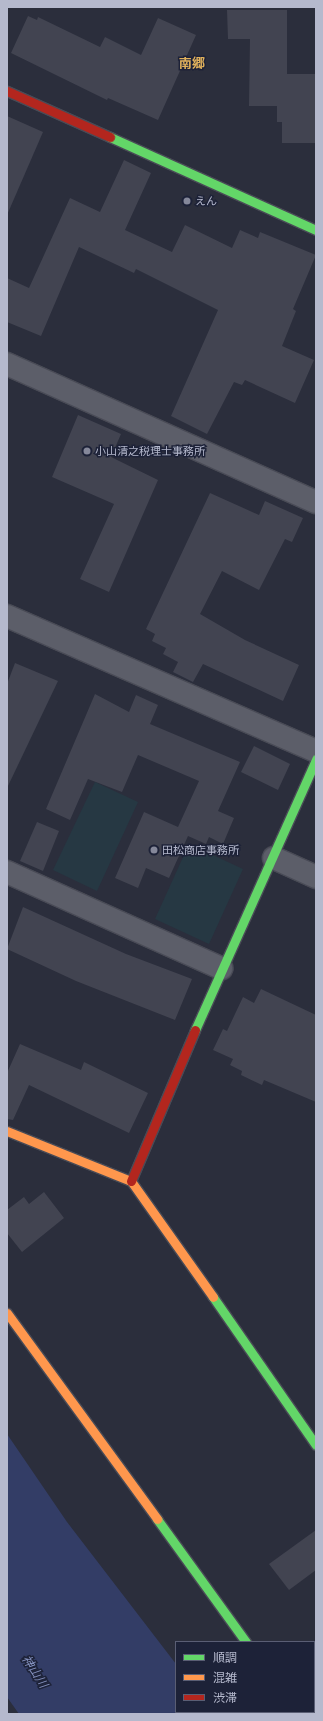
<!DOCTYPE html>
<html>
<head>
<meta charset="utf-8">
<style>
  body { margin:0 }
  #map { position:relative; width:323px; height:1721px; overflow:hidden; background:#2b2e3c; font-family:"Space Grotesk","Noto Sans JP",sans-serif }
  div>[style] { position:absolute }
  [style*='--x'] { left:calc(var(--x)*1px); top:calc(var(--y)*1px); width:calc(var(--w)*1px); rotate:calc(var(--a)*1deg) }
  .green>* { inset:0; background:#263843 }
  .water>* { inset:0; background:#333d66 }
  .building>* { inset:0; background:#424451 }
  .roads { filter:drop-shadow(1px 0 #494b56) drop-shadow(-1px 0 #494b56) drop-shadow(0 1px #494b56) drop-shadow(0 -1px #494b56) }
  .street>* { height:22px; margin:-11px; padding:0 11px; transform-origin:11px; border-radius:11px; background:#5c5e69 }
  .fast>* { height:9px; margin:-4.5px; padding:0 4.5px; transform-origin:4.5px; border-radius:4.5px; background:#63d668 }
  .slow>* { height:9px; margin:-4.5px; padding:0 4.5px; transform-origin:4.5px; border-radius:4.5px; background:#ff974d }
  .jam>* { height:9px; margin:-4.5px; padding:0 4.5px; transform-origin:4.5px; border-radius:4.5px; background:#b3261e }
  .dots>* { width:11px; height:11px; translate:-50% -50%; box-sizing:border-box; border:2px solid #1d2238; border-radius:50% }
  span { translate:-50% -50%; white-space:nowrap; text-align:center; line-height:1.15; -webkit-text-stroke:3px #1d2238; paint-order:stroke }
  .poi-label { font-size:11px; color:#b5b9cd }
  .left { translate:0 -50%; text-align:left }
  .water-label { font-size:12px; color:#818ebb; font-style:italic }
  .quarter-label { font-size:13px; color:#e0b15c; font-weight:700 }
  .frame { position:absolute; inset:0; border:8px solid #b5b9cd; pointer-events:none }
  .legend { position:absolute; left:175px; top:1641px; width:140px; height:72px; box-sizing:border-box; background:#1d2238; border:1px solid #5a5e74; margin:0; padding:5px 7px; list-style:none; font-size:12px; color:#b5b9cd }
  .legend li { display:flex; align-items:center; gap:8px; height:20px }
  .legend b { width:20px; border:1px solid #5a5e74 }
</style>
</head>
<body>
<div id="map">
  <div class="green">
    <i style="clip-path:polygon(95px 782px,138px 802px,97px 891px,53px 870px)"></i>
    <i style="clip-path:polygon(189px 844px,243px 869px,209px 944px,155px 919px)"></i>
  </div>
  <div class="water">
    <i style="clip-path:polygon(7px 1434px,67px 1522px,176px 1664px,176px 1712px,215px 1714px,19px 1714px,7px 1697px)"></i>
  </div>
  <div class="building">
    <i style="clip-path:polygon(227px 10px,287px 10px,287px 74px,316px 74px,316px 143px,282px 143px,282px 122px,277px 122px,277px 106px,249px 106px,250px 39px,228px 39px)"></i>
    <i style="clip-path:polygon(28px 16px,37px 20px,38px 17px,100px 47px,105px 37px,141px 55px,158px 18px,196px 35px,158px 120px,108px 98px,107px 100px,11px 53px)"></i>
    <i style="clip-path:polygon(7px 116px,43px 132px,7px 215px)"></i>
    <i style="clip-path:polygon(124px 160px,151px 173px,125px 230px,172px 252px,185px 225px,232px 248px,240px 230px,258px 238px,260px 232px,316px 255px,293px 309px,296px 311px,282px 346px,314px 360px,295px 403px,245px 380px,242px 385px,234px 382px,207px 434px,171px 416px,218px 310px,136px 269px,134px 273px,79px 247px,41px 336px,7px 322px,7px 278px,29px 288px,70px 198px,100px 212px)"></i>
    <i style="clip-path:polygon(78px 415px,121px 434px,111px 457px,158px 480px,109px 592px,80px 579px,114px 504px,52px 477px)"></i>
    <i style="clip-path:polygon(210px 493px,259px 515px,265px 501px,303px 518px,292px 542px,285px 539px,259px 590px,222px 571px,200px 614px,245px 640px,299px 665px,283px 701px,203px 664px,193px 682px,173px 672px,178px 662px,163px 654px,166px 648px,152px 641px,155px 634px,146px 629px)"></i>
    <i style="clip-path:polygon(15px 663px,58px 681px,7px 788px,7px 684px)"></i>
    <i style="clip-path:polygon(95px 694px,129px 712px,136px 695px,158px 705px,150px 724px,240px 762px,218px 811px,234px 818px,223px 844px,209px 837px,206px 844px,188px 836px,169px 878px,146px 868px,138px 888px,115px 878px,144px 812px,178px 827px,199px 781px,138px 755px,122px 792px,88px 779px,70px 820px,46px 809px)"></i>
    <i style="clip-path:polygon(254px 746px,290px 764px,278px 790px,241px 772px)"></i>
    <i style="clip-path:polygon(37px 822px,59px 831px,43px 871px,20px 861px)"></i>
    <i style="clip-path:polygon(23px 907px,126px 954px,192px 979px,175px 1020px,76px 981px,7px 949px)"></i>
    <i style="clip-path:polygon(261px 989px,316px 1015px,316px 1102px,264px 1080px,262px 1085px,241px 1075px,242px 1071px,230px 1065px,233px 1059px,213px 1050px,223px 1029px,227px 1031px,243px 997px,254px 1003px)"></i>
    <i style="clip-path:polygon(20px 1044px,81px 1070px,84px 1062px,148px 1093px,129px 1133px,29px 1085px,13px 1120px,7px 1119px,7px 1073px)"></i>
    <i style="clip-path:polygon(44px 1192px,64px 1218px,22px 1252px,7px 1233px,7px 1210px,24px 1197px,29px 1204px)"></i>
    <i style="clip-path:polygon(316px 1530px,316px 1570px,289px 1590px,269px 1564px)"></i>
  </div>
  <div class="roads">
    <div class="street">
      <i style="--x:7;--y:364;--w:338;--a:24.1"></i>
      <i style="--x:7;--y:616;--w:337;--a:23.6"></i>
      <i style="--x:274;--y:858;--w:46;--a:24.3"></i>
      <i style="--x:7;--y:872;--w:235;--a:24.2"></i>
      <i style="--x:314;--y:1677;--w:2;--a:-27"></i>
    </div>
    <div class="fast">
      <i style="--x:110;--y:137;--w:226;--a:24.3"></i>
      <i style="--x:195;--y:1030;--w:297;--a:-65.9"></i>
      <i style="--x:213;--y:1297;--w:180;--a:55.2"></i>
      <i style="--x:157;--y:1519;--w:152;--a:54.1"></i>
    </div>
    <div class="slow">
      <i style="--x:7;--y:1131;--w:134;--a:22"></i>
      <i style="--x:131;--y:1181;--w:142;--a:54.7"></i>
      <i style="--x:7;--y:1313;--w:255;--a:53.9"></i>
    </div>
    <div class="jam">
      <i style="--x:7;--y:91;--w:113;--a:24.1"></i>
      <i style="--x:131;--y:1181;--w:164;--a:-67"></i>
    </div>
  </div>
  <div class="dots">
    <i style="left:187px;top:201px;background:#85889a"></i>
    <i style="left:87px;top:451px;background:#85889a"></i>
    <i style="left:154px;top:850px;background:#85889a"></i>
  </div>
  <div class="poi-label">
    <span class="left" style="left:195px;top:201px">えん</span>
    <span class="left" style="left:95px;top:451px">小山清之税理士事務所</span>
    <span class="left" style="left:162px;top:850px">田松商店事務所</span>
  </div>
  <div class="water-label">
    <span style="left:34px;top:1672px;rotate:57deg">神山川</span>
  </div>
  <div class="quarter-label">
    <span style="left:192px;top:64px">南郷</span>
  </div>
  <div class="frame"></div>
  <ul class="legend">
  <li><b style="height:5px;background:#63d668"></b>順調</li>
  <li><b style="height:5px;background:#ff974d"></b>混雑</li>
  <li><b style="height:5px;background:#b3261e"></b>渋滞</li>
  </ul>
</div>
</body>
</html>
